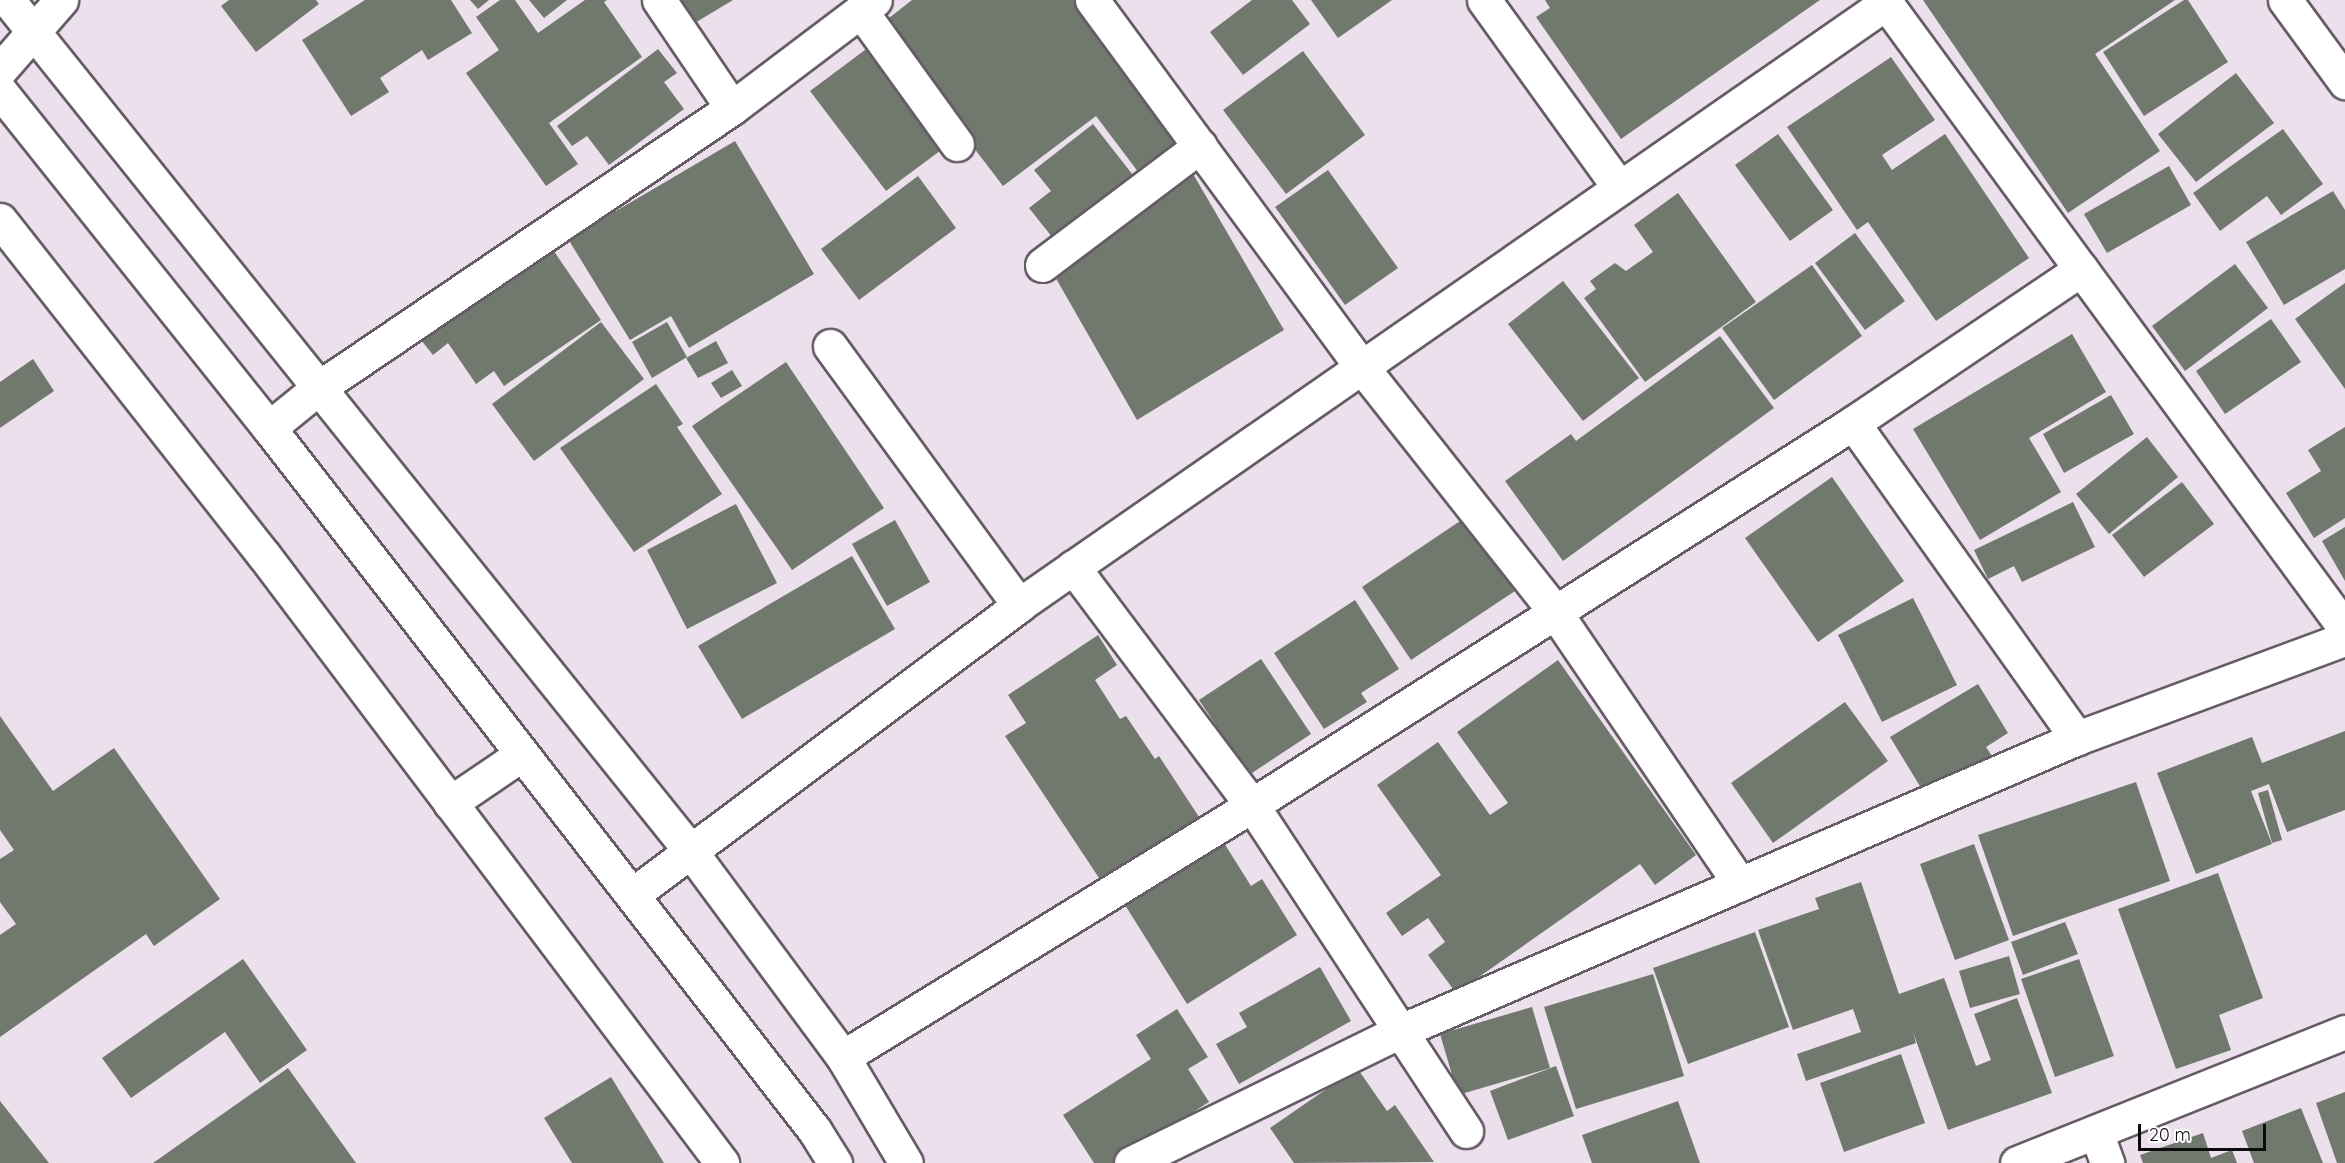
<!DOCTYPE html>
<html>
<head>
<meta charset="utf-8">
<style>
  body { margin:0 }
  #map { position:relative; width:2345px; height:1163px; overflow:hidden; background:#ebe0ec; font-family:Quicksand,sans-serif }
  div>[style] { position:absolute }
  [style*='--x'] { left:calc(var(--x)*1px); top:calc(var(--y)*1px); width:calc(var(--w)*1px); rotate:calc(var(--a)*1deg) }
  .building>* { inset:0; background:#71786d }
  .roads { filter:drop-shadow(2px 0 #655c66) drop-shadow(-2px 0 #655c66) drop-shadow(0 2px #655c66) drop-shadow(0 -2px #655c66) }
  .minor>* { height:33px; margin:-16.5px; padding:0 16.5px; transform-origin:16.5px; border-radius:16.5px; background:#fff }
  .tertiary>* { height:33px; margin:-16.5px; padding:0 16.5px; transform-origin:16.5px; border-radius:16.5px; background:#fff }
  span { translate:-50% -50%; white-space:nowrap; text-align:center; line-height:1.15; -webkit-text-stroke:6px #fff; paint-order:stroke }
  .scale { position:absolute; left:2138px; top:1124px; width:128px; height:27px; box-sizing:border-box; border:3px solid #0e0b0f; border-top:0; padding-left:8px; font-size:18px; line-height:21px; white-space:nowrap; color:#0e0b0f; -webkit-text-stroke:4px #fff; paint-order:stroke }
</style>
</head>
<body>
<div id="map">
  <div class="building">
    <i style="clip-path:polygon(229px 0,316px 0,319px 4px,256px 52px,221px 6px)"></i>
    <i style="clip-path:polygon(365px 0,451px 0,472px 33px,428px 60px,422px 50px,380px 78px,389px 92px,351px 116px,302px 40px)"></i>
    <i style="clip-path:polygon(470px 0,489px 0,478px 9px)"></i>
    <i style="clip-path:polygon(500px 0,515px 0,538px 33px,585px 0,607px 0,604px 2px,642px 57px,549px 123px,578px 164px,546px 186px,466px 73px,499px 50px,476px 17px)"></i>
    <i style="clip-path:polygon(529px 0,567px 0,544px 18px)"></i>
    <i style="clip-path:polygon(679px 0,733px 0,693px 24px)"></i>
    <i style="clip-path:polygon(912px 0,1078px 0,1184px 139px,1139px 173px,1096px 116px,1003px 186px,880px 25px)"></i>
    <i style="clip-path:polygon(1252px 0,1292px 0,1310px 24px,1243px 75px,1210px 32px)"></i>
    <i style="clip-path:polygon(1311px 0,1392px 0,1338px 38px)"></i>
    <i style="clip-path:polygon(1545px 0,1820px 0,1621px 139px,1536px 17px,1550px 8px)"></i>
    <i style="clip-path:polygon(1923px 0,2175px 0,2095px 54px,2160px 151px,2068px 213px)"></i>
    <i style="clip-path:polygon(2184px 0,2188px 0,2228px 62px,2144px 116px,2103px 52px)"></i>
    <i style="clip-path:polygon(873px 44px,948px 145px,886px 191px,810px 91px)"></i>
    <i style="clip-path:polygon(658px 49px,677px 73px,664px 82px,684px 109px,609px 165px,587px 136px,572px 146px,557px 126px)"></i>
    <i style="clip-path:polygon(1303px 51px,1365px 135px,1286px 194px,1223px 110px)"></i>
    <i style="clip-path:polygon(1891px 57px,1935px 120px,1882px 155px,1892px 170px,1945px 134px,2029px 258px,1936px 321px,1868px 222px,1857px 230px,1787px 127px)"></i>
    <i style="clip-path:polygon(2236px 73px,2274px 123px,2196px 182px,2158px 134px)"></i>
    <i style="clip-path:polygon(1093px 124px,1136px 179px,1056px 242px,1029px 208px,1051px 191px,1034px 170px)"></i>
    <i style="clip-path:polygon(2283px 129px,2323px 184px,2281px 215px,2267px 196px,2220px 231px,2193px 193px)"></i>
    <i style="clip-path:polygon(1778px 134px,1833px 210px,1790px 241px,1735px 165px)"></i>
    <i style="clip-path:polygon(735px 141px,814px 274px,689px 348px,671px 316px,630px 340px,565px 234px,609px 204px,616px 211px)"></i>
    <i style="clip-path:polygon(2169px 166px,2191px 205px,2107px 253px,2084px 214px)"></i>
    <i style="clip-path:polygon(1189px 167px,1284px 330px,1137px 420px,1050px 268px)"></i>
    <i style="clip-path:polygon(1328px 170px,1398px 268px,1345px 305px,1275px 207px)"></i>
    <i style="clip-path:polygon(918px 176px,956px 228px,859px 300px,821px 249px)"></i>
    <i style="clip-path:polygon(2333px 191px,2345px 210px,2345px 269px,2284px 305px,2246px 242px)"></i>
    <i style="clip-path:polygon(1678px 193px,1756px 302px,1645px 382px,1584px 298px,1596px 289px,1590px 281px,1615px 263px,1626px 271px,1653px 252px,1634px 225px)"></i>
    <i style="clip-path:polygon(1855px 233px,1905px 301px,1865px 330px,1815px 263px)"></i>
    <i style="clip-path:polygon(551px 247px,601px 320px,504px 386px,494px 371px,476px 384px,448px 343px,433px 355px,421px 340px)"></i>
    <i style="clip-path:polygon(2235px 264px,2268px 308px,2185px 371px,2152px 326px)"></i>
    <i style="clip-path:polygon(1812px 265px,1862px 336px,1774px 400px,1722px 328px)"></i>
    <i style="clip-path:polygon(1563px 281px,1639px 378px,1583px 421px,1508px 324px)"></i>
    <i style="clip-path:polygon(2345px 283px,2345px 389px,2295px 319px)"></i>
    <i style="clip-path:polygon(2271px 319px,2301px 362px,2225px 414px,2196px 371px)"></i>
    <i style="clip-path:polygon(601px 322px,644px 379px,534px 461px,492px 404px)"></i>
    <i style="clip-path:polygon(667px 322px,687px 357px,652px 378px,632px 342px)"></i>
    <i style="clip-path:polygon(2072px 334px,2106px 392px,2029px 438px,2061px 492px,1980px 540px,1913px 429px)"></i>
    <i style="clip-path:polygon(1720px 336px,1774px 408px,1563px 561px,1505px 481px,1571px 434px,1576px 441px)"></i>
    <i style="clip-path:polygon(716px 341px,728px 363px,698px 378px,686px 358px)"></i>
    <i style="clip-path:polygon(33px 359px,54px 391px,0 428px,0 382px)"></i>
    <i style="clip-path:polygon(786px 362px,884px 508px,792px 570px,692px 426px)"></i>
    <i style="clip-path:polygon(732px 370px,742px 386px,721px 398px,711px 383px)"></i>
    <i style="clip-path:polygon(656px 384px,683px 424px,677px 427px,722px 494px,634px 552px,560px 448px)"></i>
    <i style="clip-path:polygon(2111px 395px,2134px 434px,2064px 473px,2043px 434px)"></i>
    <i style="clip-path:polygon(2345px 427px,2345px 518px,2314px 538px,2286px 493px,2321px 471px,2308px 450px)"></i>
    <i style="clip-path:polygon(2147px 437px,2178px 477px,2109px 534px,2076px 494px)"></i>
    <i style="clip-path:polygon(1832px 477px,1904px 581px,1818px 642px,1745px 538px)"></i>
    <i style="clip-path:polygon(2182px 482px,2214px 524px,2144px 577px,2112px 535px)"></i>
    <i style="clip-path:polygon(2073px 502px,2095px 547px,2022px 582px,2014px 566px,1988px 579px,1974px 550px)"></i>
    <i style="clip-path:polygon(736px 504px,777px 583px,687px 629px,647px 550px)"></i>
    <i style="clip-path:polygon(1469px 515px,1518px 589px,1411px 660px,1362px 587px)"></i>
    <i style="clip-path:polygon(895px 520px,930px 582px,887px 606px,852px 544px)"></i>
    <i style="clip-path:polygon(2345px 527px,2345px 581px,2322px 541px)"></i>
    <i style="clip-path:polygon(852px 556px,895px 629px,742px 719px,698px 646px)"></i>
    <i style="clip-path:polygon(1913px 598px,1957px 685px,1882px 722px,1838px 635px)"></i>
    <i style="clip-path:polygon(1355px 600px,1399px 669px,1361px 693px,1367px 702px,1324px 729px,1274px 653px)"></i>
    <i style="clip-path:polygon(1098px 635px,1117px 665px,1095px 680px,1120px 719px,1126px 716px,1155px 759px,1159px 756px,1203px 823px,1105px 887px,1005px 736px,1026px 723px,1008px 695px)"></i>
    <i style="clip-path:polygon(1261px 659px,1311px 734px,1249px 775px,1199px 700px)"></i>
    <i style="clip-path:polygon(1558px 660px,1696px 855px,1655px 885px,1640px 864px,1456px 993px,1428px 955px,1445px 942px,1428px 918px,1402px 936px,1386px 913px,1441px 875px,1377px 785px,1438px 742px,1490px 815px,1508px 803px,1457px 732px)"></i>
    <i style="clip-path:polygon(1978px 684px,2008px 733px,1986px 747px,1992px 756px,1926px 796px,1890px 737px)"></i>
    <i style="clip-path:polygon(1845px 702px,1888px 761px,1773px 843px,1731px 783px)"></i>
    <i style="clip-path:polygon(0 716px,53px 791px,114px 748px,220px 899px,154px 946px,146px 934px,0 1037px,0 935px,16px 924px,0 902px,0 859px,14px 850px,0 830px)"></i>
    <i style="clip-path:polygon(2345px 731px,2345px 810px,2287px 832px,2269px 784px,2251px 791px,2272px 844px,2196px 874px,2157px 773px,2252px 737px,2262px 763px)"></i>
    <i style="clip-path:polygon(2136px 782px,2170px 881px,2013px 936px,1978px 835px)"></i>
    <i style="clip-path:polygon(2268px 790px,2282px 840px,2272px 843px,2258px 793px)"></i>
    <i style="clip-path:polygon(1219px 835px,1251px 886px,1262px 879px,1297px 935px,1187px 1004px,1120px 897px)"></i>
    <i style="clip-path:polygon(1974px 844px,2009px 940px,1955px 960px,1920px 864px)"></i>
    <i style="clip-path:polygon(2218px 873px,2263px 998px,2219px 1015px,2231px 1050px,2176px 1069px,2118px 909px)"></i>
    <i style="clip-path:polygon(1861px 882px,1899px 994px,1944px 978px,1976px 1066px,1991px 1060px,1974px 1014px,2017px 998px,2052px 1093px,1948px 1130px,1913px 1032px,1916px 1043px,1806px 1081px,1797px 1054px,1861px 1032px,1853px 1009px,1793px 1030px,1758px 930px,1819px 909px,1815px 898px)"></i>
    <i style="clip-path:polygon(2065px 922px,2078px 954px,2023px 975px,2011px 942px)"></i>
    <i style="clip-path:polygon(1755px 932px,1789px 1027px,1688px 1064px,1653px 968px)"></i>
    <i style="clip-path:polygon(2009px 956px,2020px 994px,1970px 1008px,1959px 971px)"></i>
    <i style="clip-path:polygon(243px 959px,307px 1050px,260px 1083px,225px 1032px,131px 1098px,102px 1058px)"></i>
    <i style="clip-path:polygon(2079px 959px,2114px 1056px,2055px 1077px,2021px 979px)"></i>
    <i style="clip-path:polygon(1320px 967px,1351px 1021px,1239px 1084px,1216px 1044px,1247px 1027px,1239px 1013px)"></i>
    <i style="clip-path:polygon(1653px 974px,1684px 1076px,1576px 1109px,1544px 1007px)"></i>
    <i style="clip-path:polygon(1532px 1007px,1550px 1068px,1458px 1095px,1440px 1034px)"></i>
    <i style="clip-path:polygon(1177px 1009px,1208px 1057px,1188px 1069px,1209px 1102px,1114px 1163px,1094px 1163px,1063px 1115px,1151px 1059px,1136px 1035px)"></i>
    <i style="clip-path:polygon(1901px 1054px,1925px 1123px,1844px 1152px,1820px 1083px)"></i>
    <i style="clip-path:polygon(1556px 1066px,1574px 1116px,1508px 1140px,1490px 1091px)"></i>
    <i style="clip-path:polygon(288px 1068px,356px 1163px,153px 1163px)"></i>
    <i style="clip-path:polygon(1357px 1068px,1387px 1111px,1395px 1105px,1434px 1162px,1294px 1163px,1270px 1128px)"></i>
    <i style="clip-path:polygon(611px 1077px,664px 1163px,572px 1163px,544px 1118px)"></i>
    <i style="clip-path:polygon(2345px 1092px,2345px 1163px,2337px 1163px,2316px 1103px)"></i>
    <i style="clip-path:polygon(0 1101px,49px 1163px,0 1163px)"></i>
    <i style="clip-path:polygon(1678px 1101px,1700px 1163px,1592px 1163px,1582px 1135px)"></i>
    <i style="clip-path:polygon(2301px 1108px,2323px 1163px,2254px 1163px,2242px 1131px)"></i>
    <i style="clip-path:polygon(2203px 1133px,2211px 1158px,2232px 1150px,2237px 1163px,2143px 1163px,2140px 1155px)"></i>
  </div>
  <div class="roads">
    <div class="minor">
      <i style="--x:659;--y:0;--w:130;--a:55.9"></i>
      <i style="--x:1092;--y:0;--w:454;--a:53.7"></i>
      <i style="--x:1361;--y:366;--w:313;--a:51.7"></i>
      <i style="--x:1555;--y:612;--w:329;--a:55.8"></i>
      <i style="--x:1484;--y:0;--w:231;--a:54.2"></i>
      <i style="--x:2285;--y:0;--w:102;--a:53.8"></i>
      <i style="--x:1886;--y:3;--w:330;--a:53.8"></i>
      <i style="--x:861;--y:11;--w:164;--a:54.2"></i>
      <i style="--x:0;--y:70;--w:93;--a:-48.9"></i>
      <i style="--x:0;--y:220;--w:425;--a:51.8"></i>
      <i style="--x:263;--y:554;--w:763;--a:52.99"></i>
      <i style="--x:1042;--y:265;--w:198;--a:-37"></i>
      <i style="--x:830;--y:346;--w:321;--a:53.9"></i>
      <i style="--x:1853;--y:423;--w:387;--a:54.6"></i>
      <i style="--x:269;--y:428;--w:62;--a:-39.1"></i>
      <i style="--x:317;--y:389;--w:501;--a:-34.1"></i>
      <i style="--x:732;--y:108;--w:179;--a:-37.1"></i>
      <i style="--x:1073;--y:567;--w:298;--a:53.1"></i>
      <i style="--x:1252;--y:805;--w:390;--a:56.7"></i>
      <i style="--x:450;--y:803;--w:87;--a:-34.2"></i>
      <i style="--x:632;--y:895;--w:484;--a:-36.8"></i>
      <i style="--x:1019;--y:605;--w:1056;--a:-34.77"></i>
      <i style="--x:1886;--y:3;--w:4;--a:-124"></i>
      <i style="--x:843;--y:1057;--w:480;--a:-31.6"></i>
      <i style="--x:1252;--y:805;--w:712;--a:-32.44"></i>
      <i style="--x:1853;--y:423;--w:275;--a:-34"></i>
      <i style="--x:2081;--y:269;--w:446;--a:53.7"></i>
      <i style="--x:2096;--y:1132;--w:33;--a:70"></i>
      <i style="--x:1131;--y:1163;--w:303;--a:-26.1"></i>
      <i style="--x:1403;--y:1030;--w:735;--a:-23.42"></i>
      <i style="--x:2077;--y:738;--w:286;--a:-20.3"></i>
      <i style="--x:2017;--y:1163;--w:353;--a:-21.8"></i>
    </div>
    <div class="tertiary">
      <i style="--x:8;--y:0;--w:1093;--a:51.27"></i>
      <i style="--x:692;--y:853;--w:254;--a:53.5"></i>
      <i style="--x:843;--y:1057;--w:123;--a:59.3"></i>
      <i style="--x:0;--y:91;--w:431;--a:51.4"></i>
      <i style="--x:269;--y:428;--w:890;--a:52.16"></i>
      <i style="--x:815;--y:1131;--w:38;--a:58"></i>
    </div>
  </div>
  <div class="scale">20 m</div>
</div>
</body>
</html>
